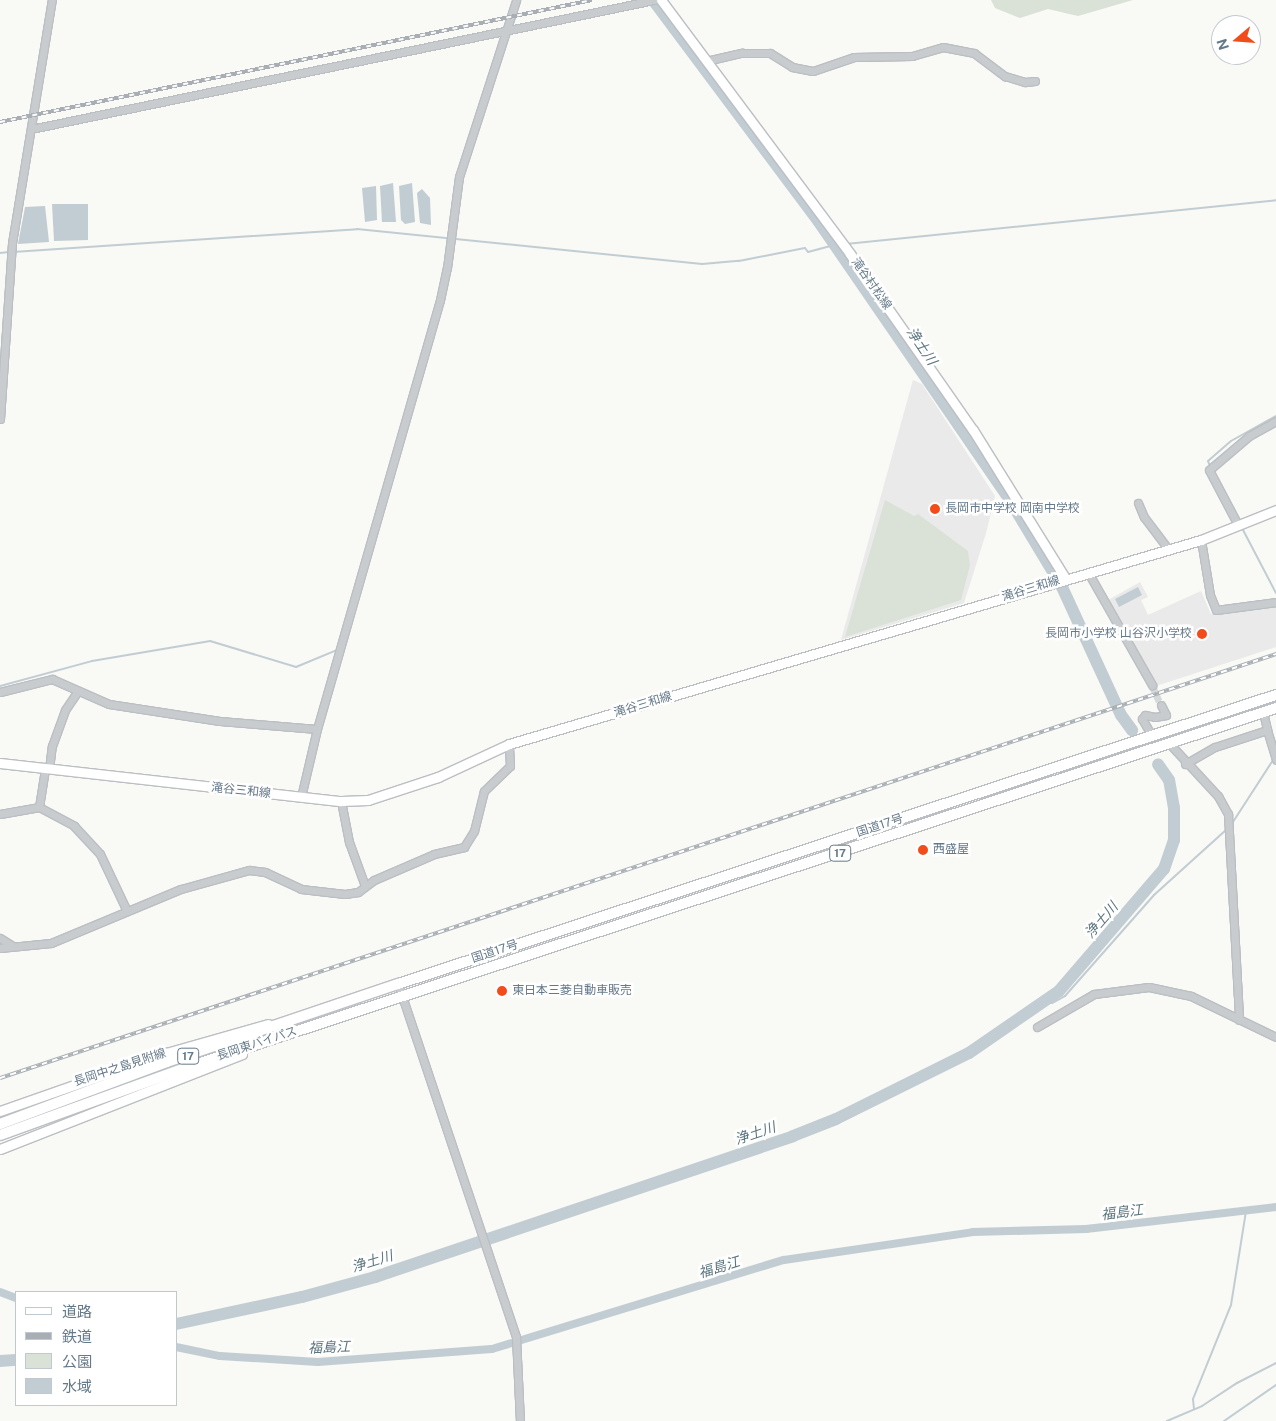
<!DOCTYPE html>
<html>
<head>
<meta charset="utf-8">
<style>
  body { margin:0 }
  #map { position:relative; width:1276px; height:1421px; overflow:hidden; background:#f9f9f5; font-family:"Public Sans","Noto Sans JP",sans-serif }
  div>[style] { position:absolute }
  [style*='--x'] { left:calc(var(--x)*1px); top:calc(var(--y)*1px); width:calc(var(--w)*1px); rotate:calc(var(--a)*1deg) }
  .built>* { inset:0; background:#e9eae9 }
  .green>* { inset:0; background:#dae1d6 }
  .water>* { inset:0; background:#c1cdd2 }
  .stream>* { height:2px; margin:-1px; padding:0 1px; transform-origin:1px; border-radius:1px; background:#c1cdd2 }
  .canal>* { height:8px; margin:-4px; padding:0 4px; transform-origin:4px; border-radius:4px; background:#c1cdd2 }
  .river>* { height:12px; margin:-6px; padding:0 6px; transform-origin:6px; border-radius:6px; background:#c1cdd2 }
  .minor-tunnel>* { height:7px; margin-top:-3.5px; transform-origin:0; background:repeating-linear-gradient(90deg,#d4d9da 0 7px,transparent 0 10.5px) }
  .roads { filter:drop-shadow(1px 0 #bbbfc3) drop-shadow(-1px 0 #bbbfc3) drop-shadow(0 1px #bbbfc3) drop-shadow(0 -1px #bbbfc3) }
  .minor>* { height:7px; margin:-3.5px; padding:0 3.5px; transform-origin:3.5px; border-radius:3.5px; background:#c8cccf }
  .major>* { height:9px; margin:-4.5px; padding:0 4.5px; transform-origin:4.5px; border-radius:4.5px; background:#fff }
  .highway>* { height:10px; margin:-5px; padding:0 5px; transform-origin:5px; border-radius:5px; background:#fff }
  .rail>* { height:4px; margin-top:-2px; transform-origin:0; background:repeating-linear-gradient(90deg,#fff 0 5.5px,#a8aeb4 0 11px); box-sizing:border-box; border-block:1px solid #a8aeb4 }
  .dots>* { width:14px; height:14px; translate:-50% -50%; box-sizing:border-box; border:2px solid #fff; border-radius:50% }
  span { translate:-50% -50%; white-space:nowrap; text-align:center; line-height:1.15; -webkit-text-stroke:5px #fff; paint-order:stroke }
  .shield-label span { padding:1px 4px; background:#fff; border:1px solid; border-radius:4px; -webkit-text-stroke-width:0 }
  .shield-label { font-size:11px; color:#657989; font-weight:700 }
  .street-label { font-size:12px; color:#657989 }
  .poi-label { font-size:12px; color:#657989 }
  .left { translate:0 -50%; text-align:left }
  .right { translate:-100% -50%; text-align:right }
  .water-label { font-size:14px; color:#5b757e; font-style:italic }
  .legend { position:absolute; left:15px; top:1291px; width:162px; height:115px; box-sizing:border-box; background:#fff; border:1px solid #c1c9d0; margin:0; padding:6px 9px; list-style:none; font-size:15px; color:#657989 }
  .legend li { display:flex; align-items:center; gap:10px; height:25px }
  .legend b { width:25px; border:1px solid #c1c9d0 }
  .north { position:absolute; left:1211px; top:15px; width:50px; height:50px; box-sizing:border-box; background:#fff; border:1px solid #c1c9d0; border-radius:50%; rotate:252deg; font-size:14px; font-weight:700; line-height:20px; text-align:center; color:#657989 }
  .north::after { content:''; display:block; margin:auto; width:18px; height:22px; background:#f34c1b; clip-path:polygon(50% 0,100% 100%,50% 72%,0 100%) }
</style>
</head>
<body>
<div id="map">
  <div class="built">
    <i style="clip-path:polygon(913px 380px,922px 384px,995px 496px,986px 533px,964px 603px,841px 640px)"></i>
    <i style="clip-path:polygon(1140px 582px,1148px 597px,1141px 600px,1148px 615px,1201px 591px,1211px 614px,1276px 604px,1276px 647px,1156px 686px,1108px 600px)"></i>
  </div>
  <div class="green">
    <i style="clip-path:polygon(991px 0,1133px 0,1078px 16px,1048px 9px,1020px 18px,995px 8px)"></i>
    <i style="clip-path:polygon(885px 500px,914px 516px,918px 514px,968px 551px,970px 565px,961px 600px,845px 637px)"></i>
  </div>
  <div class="water">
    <i style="clip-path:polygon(393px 183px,396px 222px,382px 222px,380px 186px)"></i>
    <i style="clip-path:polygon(412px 183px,415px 222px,405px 224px,401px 220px,399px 186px)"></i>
    <i style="clip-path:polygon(376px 186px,377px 220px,365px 222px,362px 188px)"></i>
    <i style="clip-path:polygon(422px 189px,430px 198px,431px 225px,420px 223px,417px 193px)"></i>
    <i style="clip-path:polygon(52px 204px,88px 204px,88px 240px,54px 241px)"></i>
    <i style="clip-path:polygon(45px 206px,49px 242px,18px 244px,25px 207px)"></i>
    <i style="clip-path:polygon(1138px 587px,1142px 595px,1119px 607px,1115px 599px)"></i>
  </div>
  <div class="stream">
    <i style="--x:846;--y:244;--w:432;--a:-5.8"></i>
    <i style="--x:13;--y:252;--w:345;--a:-3.8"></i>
    <i style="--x:357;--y:229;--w:347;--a:5.8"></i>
    <i style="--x:702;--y:264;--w:37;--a:-5"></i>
    <i style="--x:739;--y:261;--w:67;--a:-11.1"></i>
    <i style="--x:805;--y:248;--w:5;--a:53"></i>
    <i style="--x:808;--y:252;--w:31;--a:-15"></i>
    <i style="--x:0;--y:253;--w:9;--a:-6"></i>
    <i style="--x:1210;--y:466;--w:5;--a:-112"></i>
    <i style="--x:1208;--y:461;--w:30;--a:-41"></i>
    <i style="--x:1231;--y:441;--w:51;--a:-29.1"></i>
    <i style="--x:1222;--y:488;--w:25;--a:61"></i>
    <i style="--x:1242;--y:528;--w:73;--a:62.4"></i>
    <i style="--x:0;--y:686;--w:95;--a:-15.2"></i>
    <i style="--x:92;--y:661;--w:120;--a:-9.6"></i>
    <i style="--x:210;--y:641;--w:90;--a:16.8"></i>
    <i style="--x:296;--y:667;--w:44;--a:-22.5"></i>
    <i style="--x:1231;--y:825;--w:77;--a:-57.1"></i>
    <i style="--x:1045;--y:1003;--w:7;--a:0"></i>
    <i style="--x:1052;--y:1003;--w:15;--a:-28"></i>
    <i style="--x:1065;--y:996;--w:135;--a:-48.6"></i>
    <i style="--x:1154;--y:895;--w:97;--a:-42.1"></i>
    <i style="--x:1194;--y:1409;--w:10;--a:-96"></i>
    <i style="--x:1193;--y:1399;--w:101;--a:-68"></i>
    <i style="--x:1231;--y:1305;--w:95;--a:-80.9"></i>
    <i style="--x:1167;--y:1421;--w:38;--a:-23"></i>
    <i style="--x:1202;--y:1406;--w:42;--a:-33.3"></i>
    <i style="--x:1237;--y:1383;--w:44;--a:-27.1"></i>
    <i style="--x:1224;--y:1421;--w:63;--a:-34.7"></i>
  </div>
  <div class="canal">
    <i style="--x:0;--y:1292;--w:17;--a:21"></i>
    <i style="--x:176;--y:1347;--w:45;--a:11.6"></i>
    <i style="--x:220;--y:1356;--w:98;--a:3.5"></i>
    <i style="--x:318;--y:1362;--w:174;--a:-4.3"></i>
    <i style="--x:492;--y:1349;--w:305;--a:-17"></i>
    <i style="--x:784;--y:1260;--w:191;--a:-8.4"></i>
    <i style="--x:973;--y:1232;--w:113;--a:-1.5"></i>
    <i style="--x:1086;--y:1229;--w:191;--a:-6.6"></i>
  </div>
  <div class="river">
    <i style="--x:653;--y:0;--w:277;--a:53.2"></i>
    <i style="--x:819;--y:222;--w:334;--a:55.5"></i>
    <i style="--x:1008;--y:497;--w:105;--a:59"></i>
    <i style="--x:1062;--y:587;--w:141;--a:65.3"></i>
    <i style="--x:1121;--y:715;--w:19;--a:54"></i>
    <i style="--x:176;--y:1324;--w:129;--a:-12.1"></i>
    <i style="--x:302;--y:1297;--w:76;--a:-15.3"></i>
    <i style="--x:375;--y:1277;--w:441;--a:-18.6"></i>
    <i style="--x:793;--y:1136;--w:46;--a:-21.6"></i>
    <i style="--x:836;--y:1119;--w:148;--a:-26.4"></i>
    <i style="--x:969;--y:1053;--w:109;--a:-34.6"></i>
    <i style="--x:1059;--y:991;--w:161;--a:-49.3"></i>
    <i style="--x:1164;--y:869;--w:31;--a:-71"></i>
    <i style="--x:1174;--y:840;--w:32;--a:-90"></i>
    <i style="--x:1174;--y:808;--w:28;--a:-100"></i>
    <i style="--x:1169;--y:780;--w:19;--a:-125"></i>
    <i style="--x:0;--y:1361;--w:16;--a:-4"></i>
  </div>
  <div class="minor-tunnel">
    <i style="--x:1152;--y:685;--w:22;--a:66"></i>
  </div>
  <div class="roads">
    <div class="minor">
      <i style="--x:706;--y:61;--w:37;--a:-13"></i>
      <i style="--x:742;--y:53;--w:28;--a:0"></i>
      <i style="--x:770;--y:53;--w:26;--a:32"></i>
      <i style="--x:792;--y:67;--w:21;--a:11"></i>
      <i style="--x:813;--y:71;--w:43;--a:-18.9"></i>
      <i style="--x:854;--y:57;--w:58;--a:-1"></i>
      <i style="--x:912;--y:56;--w:32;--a:-16"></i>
      <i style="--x:943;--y:47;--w:32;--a:11"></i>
      <i style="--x:974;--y:53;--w:39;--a:37"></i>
      <i style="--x:1005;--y:76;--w:21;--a:17"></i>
      <i style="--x:1025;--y:82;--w:10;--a:-6"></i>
      <i style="--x:31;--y:129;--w:636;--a:-11.7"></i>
      <i style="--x:0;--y:419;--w:176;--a:-86.1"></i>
      <i style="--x:12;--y:243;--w:246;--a:-80.7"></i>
      <i style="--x:1138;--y:503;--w:15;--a:67"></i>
      <i style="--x:1144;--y:517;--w:40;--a:53"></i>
      <i style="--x:1238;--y:525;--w:62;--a:-117.8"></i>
      <i style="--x:1209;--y:470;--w:52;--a:-40.4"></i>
      <i style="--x:1249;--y:436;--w:31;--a:-29"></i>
      <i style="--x:1201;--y:540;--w:56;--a:80.7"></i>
      <i style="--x:1210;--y:595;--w:16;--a:68"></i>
      <i style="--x:1216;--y:610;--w:61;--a:-7.6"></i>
      <i style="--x:1089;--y:574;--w:128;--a:60.4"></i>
      <i style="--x:0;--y:692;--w:54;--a:-14"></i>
      <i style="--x:52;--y:679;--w:62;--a:23.7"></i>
      <i style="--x:109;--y:704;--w:112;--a:8.7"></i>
      <i style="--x:220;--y:721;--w:97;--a:4.7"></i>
      <i style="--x:1263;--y:712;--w:18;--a:77"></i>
      <i style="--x:1152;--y:736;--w:20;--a:-120"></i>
      <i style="--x:1142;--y:719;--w:5;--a:-53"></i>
      <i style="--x:1145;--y:715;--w:10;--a:11"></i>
      <i style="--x:1155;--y:717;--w:11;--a:-10"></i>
      <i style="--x:1166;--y:715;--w:11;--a:-117"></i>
      <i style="--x:1168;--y:742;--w:74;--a:47.2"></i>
      <i style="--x:1218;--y:796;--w:21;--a:61"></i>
      <i style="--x:1228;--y:814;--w:206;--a:86.9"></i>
      <i style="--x:1185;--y:764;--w:34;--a:-30"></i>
      <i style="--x:1215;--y:747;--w:55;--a:-18.1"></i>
      <i style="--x:1267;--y:730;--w:31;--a:73"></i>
      <i style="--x:49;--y:769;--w:23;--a:-83"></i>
      <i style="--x:52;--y:746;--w:38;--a:-70"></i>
      <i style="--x:65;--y:710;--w:23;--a:-56"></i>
      <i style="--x:301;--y:797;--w:70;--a:-76.8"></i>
      <i style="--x:317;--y:729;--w:446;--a:-74"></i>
      <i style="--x:440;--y:300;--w:33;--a:-78"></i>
      <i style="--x:447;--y:268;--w:92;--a:-82.5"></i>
      <i style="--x:459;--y:177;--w:186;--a:-72.1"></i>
      <i style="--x:341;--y:801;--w:42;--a:79"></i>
      <i style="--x:349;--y:842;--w:47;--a:70"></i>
      <i style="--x:39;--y:807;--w:39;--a:-81"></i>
      <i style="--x:0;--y:814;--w:40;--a:-10"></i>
      <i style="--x:39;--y:807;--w:40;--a:28"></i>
      <i style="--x:74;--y:826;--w:38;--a:47"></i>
      <i style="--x:100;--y:854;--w:63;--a:64.7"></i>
      <i style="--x:0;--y:938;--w:15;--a:32"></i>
      <i style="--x:0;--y:948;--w:51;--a:-5.6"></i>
      <i style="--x:51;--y:943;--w:141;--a:-22.6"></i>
      <i style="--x:181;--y:889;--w:71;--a:-15.6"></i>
      <i style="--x:249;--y:870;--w:16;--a:7"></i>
      <i style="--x:265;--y:872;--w:40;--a:25"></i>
      <i style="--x:301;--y:889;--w:44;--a:6.5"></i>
      <i style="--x:345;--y:894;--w:13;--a:-9"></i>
      <i style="--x:358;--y:892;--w:20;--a:-37"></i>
      <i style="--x:374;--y:880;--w:65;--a:-23.4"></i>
      <i style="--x:434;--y:854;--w:31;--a:-13"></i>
      <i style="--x:464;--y:847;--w:19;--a:-58"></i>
      <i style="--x:474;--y:831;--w:41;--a:-76"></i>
      <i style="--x:484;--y:791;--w:36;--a:-44"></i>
      <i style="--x:510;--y:766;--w:22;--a:-93"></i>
      <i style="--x:398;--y:984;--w:372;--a:71.5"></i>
      <i style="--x:516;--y:1337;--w:84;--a:87.3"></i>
      <i style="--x:1037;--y:1027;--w:66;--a:-30.1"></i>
      <i style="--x:1094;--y:994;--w:55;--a:-7.3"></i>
      <i style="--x:1149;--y:987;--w:43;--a:12.1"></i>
      <i style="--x:1191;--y:996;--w:94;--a:25.8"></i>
    </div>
    <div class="major">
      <i style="--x:661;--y:0;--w:317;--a:53.3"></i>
      <i style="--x:850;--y:254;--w:215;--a:55.1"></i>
      <i style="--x:973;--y:430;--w:174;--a:58.1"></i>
      <i style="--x:0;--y:763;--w:343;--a:6.4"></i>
      <i style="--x:341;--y:801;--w:27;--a:-2"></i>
      <i style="--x:368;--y:800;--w:74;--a:-18.2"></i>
      <i style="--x:438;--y:777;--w:78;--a:-24.9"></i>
      <i style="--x:509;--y:744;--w:721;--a:-16.43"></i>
      <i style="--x:1201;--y:540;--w:81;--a:-21.8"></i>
      <i style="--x:0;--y:1111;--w:176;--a:-19.3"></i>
      <i style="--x:166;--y:1053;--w:106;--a:-15.9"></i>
      <i style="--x:0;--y:1149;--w:260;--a:-21.4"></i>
    </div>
    <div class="highway">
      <i style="--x:0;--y:1124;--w:178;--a:-20.4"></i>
      <i style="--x:167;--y:1062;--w:244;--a:-18.7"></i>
      <i style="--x:398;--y:984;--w:924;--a:-18.22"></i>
      <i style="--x:0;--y:1135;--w:197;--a:-19.9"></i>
      <i style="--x:185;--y:1068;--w:1149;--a:-18.26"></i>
    </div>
  </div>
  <div class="rail">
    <i style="--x:0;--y:122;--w:604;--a:-11.64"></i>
    <i style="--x:0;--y:1078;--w:1345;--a:-18.38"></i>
  </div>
  <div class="dots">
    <i style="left:935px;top:509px;background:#f34c1b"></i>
    <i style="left:1202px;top:634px;background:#f34c1b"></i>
    <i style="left:923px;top:850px;background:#f34c1b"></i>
    <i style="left:502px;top:991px;background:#f34c1b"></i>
  </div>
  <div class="shield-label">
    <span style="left:840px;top:853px">17</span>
    <span style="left:188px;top:1056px">17</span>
  </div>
  <div class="street-label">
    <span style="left:871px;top:284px;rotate:55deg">滝谷村松線</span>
    <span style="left:1031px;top:589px;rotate:-17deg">滝谷三和線</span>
    <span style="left:643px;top:705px;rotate:-17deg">滝谷三和線</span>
    <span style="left:241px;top:791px;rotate:6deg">滝谷三和線</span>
    <span style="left:880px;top:826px;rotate:-18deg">国道17号</span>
    <span style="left:495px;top:952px;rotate:-18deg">国道17号</span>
    <span style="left:257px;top:1044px;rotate:-18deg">長岡東バイパス</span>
    <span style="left:120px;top:1068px;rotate:-18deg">長岡中之島見附線</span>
  </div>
  <div class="poi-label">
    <span class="left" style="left:945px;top:509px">長岡市中学校 岡南中学校</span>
    <span class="right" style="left:1192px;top:634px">長岡市小学校 山谷沢小学校</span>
    <span class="left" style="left:933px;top:850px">西盛屋</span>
    <span class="left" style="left:512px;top:991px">東日本三菱自動車販売</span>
  </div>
  <div class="water-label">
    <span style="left:922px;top:346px;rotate:56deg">浄土川</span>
    <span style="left:1101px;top:920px;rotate:-49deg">浄土川</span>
    <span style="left:755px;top:1133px;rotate:-19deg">浄土川</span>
    <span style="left:1122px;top:1212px;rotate:-7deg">福島江</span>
    <span style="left:372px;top:1261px;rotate:-17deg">浄土川</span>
    <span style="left:719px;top:1267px;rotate:-17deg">福島江</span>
    <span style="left:329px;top:1347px;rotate:-2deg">福島江</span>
  </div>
  <ul class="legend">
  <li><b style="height:6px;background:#fff"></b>道路</li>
  <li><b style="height:6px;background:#a8aeb4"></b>鉄道</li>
  <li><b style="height:14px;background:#dae1d6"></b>公園</li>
  <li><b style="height:14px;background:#c1cdd2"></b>水域</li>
  </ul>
  <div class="north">N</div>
</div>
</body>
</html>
